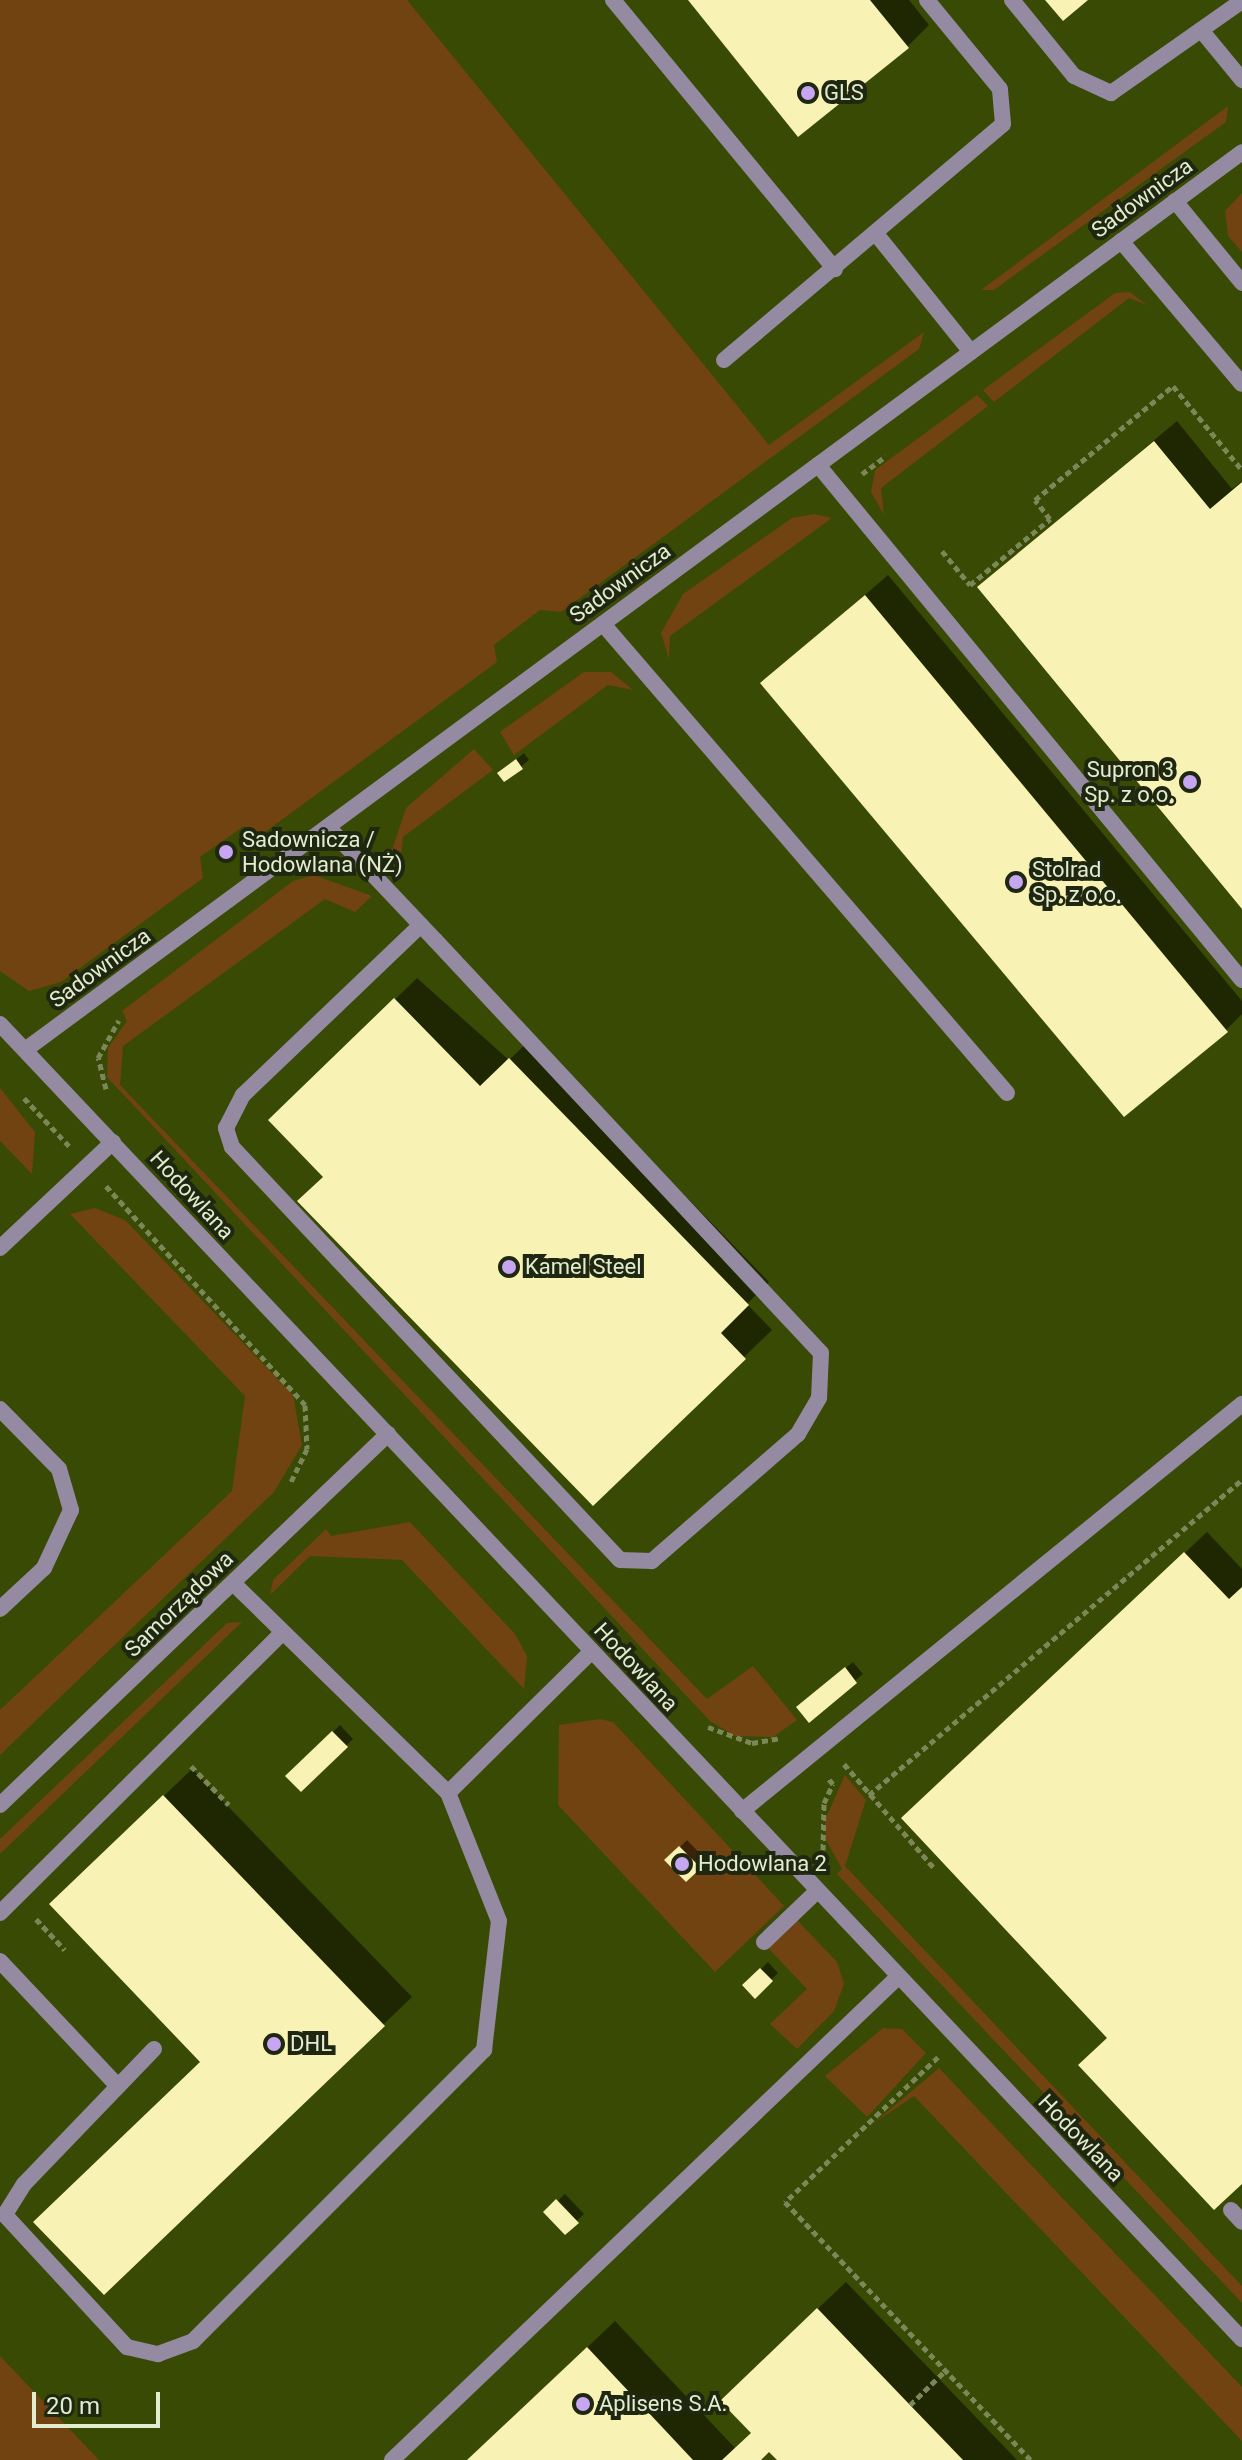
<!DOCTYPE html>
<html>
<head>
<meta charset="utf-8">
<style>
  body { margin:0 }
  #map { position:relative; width:1242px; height:2460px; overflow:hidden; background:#35430a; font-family:Roboto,sans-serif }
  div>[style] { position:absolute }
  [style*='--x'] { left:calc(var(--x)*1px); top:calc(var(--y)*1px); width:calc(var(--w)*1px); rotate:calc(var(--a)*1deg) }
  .built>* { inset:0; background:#394a05 }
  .green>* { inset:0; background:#704311 }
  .shadow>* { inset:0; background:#0007 }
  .building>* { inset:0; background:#f8f2b4 }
  .path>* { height:5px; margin-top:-2.5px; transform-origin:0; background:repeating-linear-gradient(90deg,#7b8759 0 6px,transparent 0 10px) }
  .lane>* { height:16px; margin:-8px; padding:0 8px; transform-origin:8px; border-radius:8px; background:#948aa2 }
  .street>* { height:16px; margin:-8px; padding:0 8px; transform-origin:8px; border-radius:8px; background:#948aa2 }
  .dots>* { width:22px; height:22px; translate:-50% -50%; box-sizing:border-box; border:4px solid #202710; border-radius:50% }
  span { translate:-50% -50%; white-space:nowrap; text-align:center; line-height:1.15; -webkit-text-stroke:8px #202710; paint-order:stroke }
  .poi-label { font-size:22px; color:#e2eccf }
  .left { translate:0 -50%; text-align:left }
  .right { translate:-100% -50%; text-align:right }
  .street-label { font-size:22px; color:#e2eccf }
  .scale { position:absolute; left:32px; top:2392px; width:128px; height:36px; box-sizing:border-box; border:4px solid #e2eccf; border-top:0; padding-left:10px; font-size:24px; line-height:28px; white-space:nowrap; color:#e2eccf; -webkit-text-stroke:6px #202710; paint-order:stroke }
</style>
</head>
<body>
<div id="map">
  <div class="built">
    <i style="clip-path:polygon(0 0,1242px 0,1242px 2460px,0 2460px)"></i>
  </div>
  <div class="green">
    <i style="clip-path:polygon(0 0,407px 0,769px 445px,924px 332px,919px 349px,561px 612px,540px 610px,494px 645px,497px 662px,261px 835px,244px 826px,200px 857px,203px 878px,61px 982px,29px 991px,0 971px)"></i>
    <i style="clip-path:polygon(1228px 106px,1226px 122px,994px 290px,981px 290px)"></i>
    <i style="clip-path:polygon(1242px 193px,1242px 252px,1228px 236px,1225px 211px)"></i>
    <i style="clip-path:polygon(1130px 292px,1147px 305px,1129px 298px,994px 402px,983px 390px,1115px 293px)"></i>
    <i style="clip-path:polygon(977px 395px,988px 406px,881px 488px,884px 515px,871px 492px,875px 470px)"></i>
    <i style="clip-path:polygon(814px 514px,832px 518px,670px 636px,669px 659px,661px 633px,683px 594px,792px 518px)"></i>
    <i style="clip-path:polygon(584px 672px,611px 672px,633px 690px,608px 685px,514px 755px,500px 732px)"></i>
    <i style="clip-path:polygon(474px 749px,493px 770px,403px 837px,399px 871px,392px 850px,406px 808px)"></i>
    <i style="clip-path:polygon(314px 875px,372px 896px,355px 912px,325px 899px,123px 1046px,120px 1085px,707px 1699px,753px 1666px,797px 1720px,773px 1737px,735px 1736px,710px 1721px,107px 1077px,108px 1048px,127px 1021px,122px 1011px,293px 881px)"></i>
    <i style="clip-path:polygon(0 1088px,35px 1132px,32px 1174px,0 1141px)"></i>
    <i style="clip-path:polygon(95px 1208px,125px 1220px,293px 1395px,302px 1445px,274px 1492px,0 1755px,0 1710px,232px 1491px,245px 1396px,70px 1214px)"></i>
    <i style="clip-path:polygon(410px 1522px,515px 1634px,527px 1656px,524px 1689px,402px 1560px,310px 1556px,270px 1595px,273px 1580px,326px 1529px,331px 1536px)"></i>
    <i style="clip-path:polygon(242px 1622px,0 1854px,0 1839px,227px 1623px)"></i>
    <i style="clip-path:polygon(600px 1719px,613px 1722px,784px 1906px,715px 1972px,558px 1805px,559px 1725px)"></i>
    <i style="clip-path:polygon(845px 1775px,866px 1800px,845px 1866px,1242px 2286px,1242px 2303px,837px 1874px,842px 1869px,826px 1840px,825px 1820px)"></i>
    <i style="clip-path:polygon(797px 1920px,837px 1962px,844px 1984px,834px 2011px,797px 2049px,770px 2024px,807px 1989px,768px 1948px)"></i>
    <i style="clip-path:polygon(883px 2028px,902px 2029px,926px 2053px,867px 2117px,825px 2076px)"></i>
    <i style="clip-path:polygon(939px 2068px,1242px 2387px,1242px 2441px,914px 2096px,874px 2123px)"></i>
    <i style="clip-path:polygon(0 2356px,99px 2460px,0 2460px)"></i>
  </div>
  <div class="shadow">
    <i style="clip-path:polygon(690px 0,909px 0,929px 25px,907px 47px)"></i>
    <i style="clip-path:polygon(1177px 421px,1232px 489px,1242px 481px,1242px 906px,979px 587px)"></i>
    <i style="clip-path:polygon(888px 575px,1242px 1001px,1242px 1014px,1226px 1030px,1124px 1114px,763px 683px)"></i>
    <i style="clip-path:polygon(524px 753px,529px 760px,505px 780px,507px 767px)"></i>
    <i style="clip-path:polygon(417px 978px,509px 1060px,532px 1038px,769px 1282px,747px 1304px,772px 1330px,744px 1357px,325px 1176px,271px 1120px)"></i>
    <i style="clip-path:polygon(1207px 1532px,1242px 1569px,1242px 2182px,1109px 2037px,925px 1797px)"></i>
    <i style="clip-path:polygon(853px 1662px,863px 1674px,809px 1720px,806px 1701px)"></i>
    <i style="clip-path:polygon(340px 1725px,353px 1739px,301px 1789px,288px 1776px)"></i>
    <i style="clip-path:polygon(192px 1769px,412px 1997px,104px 2293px,202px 2062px,79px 1877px)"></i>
    <i style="clip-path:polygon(687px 1840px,706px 1860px,686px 1880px,667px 1860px)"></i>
    <i style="clip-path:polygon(768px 1962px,778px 1973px,755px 1996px,745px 1985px)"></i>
    <i style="clip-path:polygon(565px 2194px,584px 2214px,565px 2232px,546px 2212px)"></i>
    <i style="clip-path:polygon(846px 2282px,1017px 2460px,780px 2460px,769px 2449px,758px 2460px,468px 2460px,615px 2321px,736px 2449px,753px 2432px,750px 2373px)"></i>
  </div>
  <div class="building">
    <i style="clip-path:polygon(688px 0,870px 0,909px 48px,798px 137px)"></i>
    <i style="clip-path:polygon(1045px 0,1088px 0,1063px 21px)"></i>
    <i style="clip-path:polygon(1154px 441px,1210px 509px,1242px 482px,1242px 909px,977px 587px)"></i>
    <i style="clip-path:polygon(865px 595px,1228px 1032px,1124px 1117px,760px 683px)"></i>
    <i style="clip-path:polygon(516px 759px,523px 769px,504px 782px,497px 773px)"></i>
    <i style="clip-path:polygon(394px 998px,480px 1086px,509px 1058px,749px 1305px,721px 1333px,746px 1359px,593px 1506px,297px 1201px,323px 1177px,268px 1120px)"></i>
    <i style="clip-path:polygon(1184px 1552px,1229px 1599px,1242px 1587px,1242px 2184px,1214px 2210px,1078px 2065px,1107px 2038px,901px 1818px)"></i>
    <i style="clip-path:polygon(845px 1667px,857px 1683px,809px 1723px,796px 1707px)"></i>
    <i style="clip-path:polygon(332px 1731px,348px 1747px,301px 1792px,285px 1776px)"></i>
    <i style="clip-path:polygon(163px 1795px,385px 2026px,104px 2295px,33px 2222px,200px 2062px,49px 1904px)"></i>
    <i style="clip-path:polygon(679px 1846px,701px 1868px,686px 1882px,664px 1860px)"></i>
    <i style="clip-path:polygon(760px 1968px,773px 1981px,755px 1999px,742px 1985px)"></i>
    <i style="clip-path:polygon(556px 2199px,579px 2223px,565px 2235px,543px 2212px)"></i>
    <i style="clip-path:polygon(817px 2308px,910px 2405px,963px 2460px,777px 2460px,769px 2452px,761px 2460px,722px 2460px,751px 2433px,720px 2401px)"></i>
    <i style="clip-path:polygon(587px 2347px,693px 2460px,467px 2460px)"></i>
  </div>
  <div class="path">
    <i style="--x:862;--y:474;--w:30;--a:-37"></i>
    <i style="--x:942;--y:551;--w:44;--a:50.5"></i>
    <i style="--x:970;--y:585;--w:104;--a:-39.5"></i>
    <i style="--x:1050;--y:519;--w:24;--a:-128"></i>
    <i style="--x:1035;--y:500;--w:179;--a:-39.6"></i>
    <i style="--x:1173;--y:386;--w:109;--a:50.6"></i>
    <i style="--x:106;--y:1089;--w:32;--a:-104"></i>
    <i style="--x:98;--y:1058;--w:43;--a:-61.1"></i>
    <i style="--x:24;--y:1098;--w:66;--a:46.8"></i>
    <i style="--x:106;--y:1186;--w:296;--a:47.7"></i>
    <i style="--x:305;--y:1405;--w:44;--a:87.4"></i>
    <i style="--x:307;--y:1449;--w:37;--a:116"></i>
    <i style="--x:708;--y:1727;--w:47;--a:20"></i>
    <i style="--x:752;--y:1743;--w:29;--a:-10"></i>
    <i style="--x:844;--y:1764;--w:139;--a:49.1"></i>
    <i style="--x:191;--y:1766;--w:54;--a:45.7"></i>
    <i style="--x:869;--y:1795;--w:488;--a:-40.2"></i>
    <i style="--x:823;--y:1850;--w:47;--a:-88.8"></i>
    <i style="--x:824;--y:1803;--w:21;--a:-65"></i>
    <i style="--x:833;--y:1784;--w:9;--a:-131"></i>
    <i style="--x:36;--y:1919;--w:42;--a:46.9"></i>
    <i style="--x:938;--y:2057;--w:211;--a:136.5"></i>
    <i style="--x:785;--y:2202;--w:356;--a:46.4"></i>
    <i style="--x:910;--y:2405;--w:49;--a:-44.2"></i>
  </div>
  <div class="lane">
    <i style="--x:613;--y:0;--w:349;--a:50.5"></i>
    <i style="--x:1012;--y:0;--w:98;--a:50.8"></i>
    <i style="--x:1074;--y:76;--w:41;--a:24.7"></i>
    <i style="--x:1111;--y:93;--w:160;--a:-35.1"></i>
    <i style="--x:1201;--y:30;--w:65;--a:50.6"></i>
    <i style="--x:1175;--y:201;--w:106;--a:50.7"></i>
    <i style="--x:877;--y:235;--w:150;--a:51.2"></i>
    <i style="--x:1121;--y:241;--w:187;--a:49.8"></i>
    <i style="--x:724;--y:360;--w:365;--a:-40.2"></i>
    <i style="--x:1003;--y:124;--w:35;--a:-95"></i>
    <i style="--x:1000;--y:89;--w:115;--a:-129.4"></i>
    <i style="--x:818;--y:465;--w:667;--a:50.54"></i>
    <i style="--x:603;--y:624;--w:619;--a:49.26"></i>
    <i style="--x:328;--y:827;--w:156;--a:46.6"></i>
    <i style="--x:435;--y:940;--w:565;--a:46.94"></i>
    <i style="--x:821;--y:1353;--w:45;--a:92.5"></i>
    <i style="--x:819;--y:1398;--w:42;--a:120.3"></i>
    <i style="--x:798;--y:1434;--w:194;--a:139"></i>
    <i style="--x:652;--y:1561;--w:32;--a:-178"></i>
    <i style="--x:620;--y:1560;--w:567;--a:-133.21"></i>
    <i style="--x:232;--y:1147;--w:20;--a:-108"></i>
    <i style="--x:226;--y:1128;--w:37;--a:-63"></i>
    <i style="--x:243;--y:1095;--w:246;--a:-43.7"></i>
    <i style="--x:0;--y:1248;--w:155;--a:-43.2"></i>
    <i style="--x:0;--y:1409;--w:84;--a:45.5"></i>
    <i style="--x:59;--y:1469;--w:43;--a:73.7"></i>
    <i style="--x:71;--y:1510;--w:64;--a:115"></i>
    <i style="--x:44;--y:1568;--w:60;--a:137"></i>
    <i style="--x:233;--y:1583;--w:301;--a:44.3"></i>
    <i style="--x:448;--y:1793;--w:202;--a:-44.6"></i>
    <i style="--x:742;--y:1811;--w:645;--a:-39.15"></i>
    <i style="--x:0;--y:1913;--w:397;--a:-44.8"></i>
    <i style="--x:764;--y:1942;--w:74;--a:-43.9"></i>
    <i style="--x:0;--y:1961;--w:172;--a:46.7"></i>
    <i style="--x:154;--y:2049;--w:187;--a:133.9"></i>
    <i style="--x:24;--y:2184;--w:36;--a:122"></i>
    <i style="--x:5;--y:2215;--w:180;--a:47.3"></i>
    <i style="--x:127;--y:2347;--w:32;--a:13"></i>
    <i style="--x:158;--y:2354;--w:37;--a:-20"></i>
    <i style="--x:193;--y:2341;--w:412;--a:-45"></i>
    <i style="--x:484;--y:2050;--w:130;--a:-83.4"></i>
    <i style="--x:499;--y:1921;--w:138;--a:-111.7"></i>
    <i style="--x:1231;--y:2210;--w:16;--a:47"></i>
    <i style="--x:392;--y:2460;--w:700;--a:-43.67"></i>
  </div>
  <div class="street">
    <i style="--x:0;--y:1024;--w:1809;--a:46.64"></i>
    <i style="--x:25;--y:1050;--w:1512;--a:-36.42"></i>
    <i style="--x:0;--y:1805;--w:537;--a:-43.72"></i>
  </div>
  <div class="dots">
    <i style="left:808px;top:93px;background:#c6a6f0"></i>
    <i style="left:1190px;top:782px;background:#c6a6f0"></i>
    <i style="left:226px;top:852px;background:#c6a6f0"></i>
    <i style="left:1016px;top:882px;background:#c6a6f0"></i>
    <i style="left:509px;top:1267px;background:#c6a6f0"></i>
    <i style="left:682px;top:1864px;background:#c6a6f0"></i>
    <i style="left:274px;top:2044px;background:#c6a6f0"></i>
    <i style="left:583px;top:2404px;background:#c6a6f0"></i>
  </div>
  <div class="poi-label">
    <span class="left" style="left:824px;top:93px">GLS</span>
    <span class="right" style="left:1174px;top:782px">Supron 3<br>Sp. z o.o.</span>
    <span class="left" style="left:242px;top:852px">Sadownicza /<br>Hodowlana (NŻ)</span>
    <span class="left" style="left:1032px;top:882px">Stolrad<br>Sp. z o.o.</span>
    <span class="left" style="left:525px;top:1267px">Kamel Steel</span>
    <span class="left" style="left:698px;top:1864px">Hodowlana 2</span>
    <span class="left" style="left:290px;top:2044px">DHL</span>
    <span class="left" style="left:599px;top:2404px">Aplisens S.A.</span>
  </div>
  <div class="street-label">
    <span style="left:1142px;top:198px;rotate:-36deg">Sadownicza</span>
    <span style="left:620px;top:583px;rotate:-36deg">Sadownicza</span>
    <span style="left:100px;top:968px;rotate:-36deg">Sadownicza</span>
    <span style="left:192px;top:1195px;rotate:47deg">Hodowlana</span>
    <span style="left:179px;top:1604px;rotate:-44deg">Samorządowa</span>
    <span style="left:636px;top:1667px;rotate:47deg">Hodowlana</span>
    <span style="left:1081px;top:2138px;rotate:46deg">Hodowlana</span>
  </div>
  <div class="scale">20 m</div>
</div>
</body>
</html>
